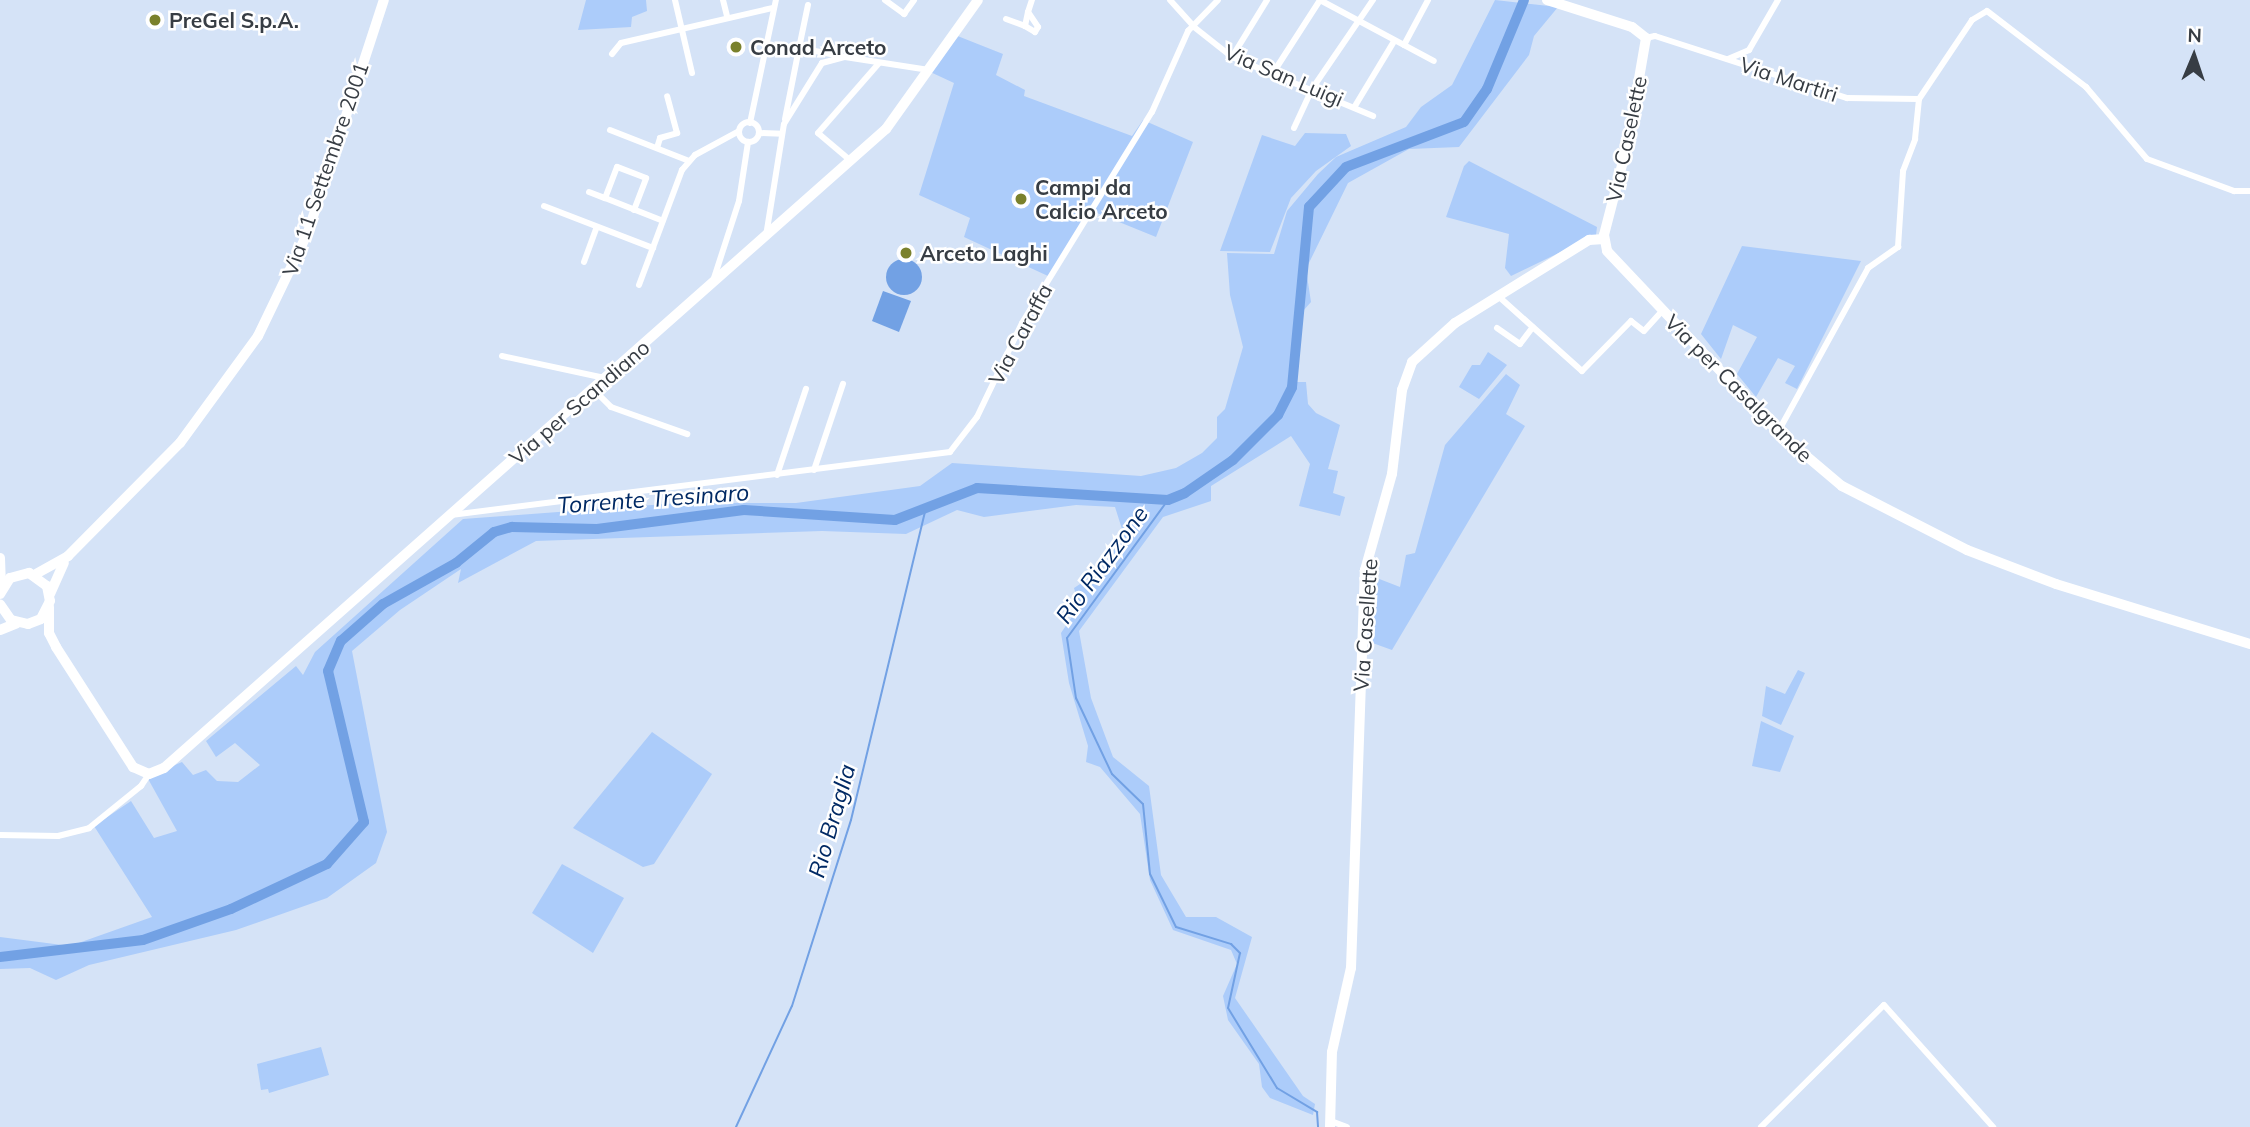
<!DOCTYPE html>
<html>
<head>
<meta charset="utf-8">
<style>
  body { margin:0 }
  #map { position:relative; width:2250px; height:1127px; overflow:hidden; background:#d5e3f7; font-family:Mulish,sans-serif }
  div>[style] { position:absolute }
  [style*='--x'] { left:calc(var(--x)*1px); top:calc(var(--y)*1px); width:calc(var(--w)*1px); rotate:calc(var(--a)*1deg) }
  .green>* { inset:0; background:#acccfa }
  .water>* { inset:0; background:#72a1e4 }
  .round { border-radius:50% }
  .stream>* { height:2px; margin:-1px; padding:0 1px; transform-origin:1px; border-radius:1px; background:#72a1e4 }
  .river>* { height:10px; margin:-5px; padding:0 5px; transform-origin:5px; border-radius:5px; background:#72a1e4 }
  .street>* { height:6px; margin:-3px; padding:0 3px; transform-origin:3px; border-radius:3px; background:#fff }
  .street>.ring { margin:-3px; padding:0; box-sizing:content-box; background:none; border:6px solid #fff; border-radius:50% }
  .secondary>* { height:10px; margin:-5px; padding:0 5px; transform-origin:5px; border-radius:5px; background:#fff }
  .dots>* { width:19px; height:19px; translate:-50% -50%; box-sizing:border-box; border:4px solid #fff; border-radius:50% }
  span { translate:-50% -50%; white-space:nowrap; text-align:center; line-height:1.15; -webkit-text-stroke:5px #fff; paint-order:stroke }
  .poi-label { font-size:21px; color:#373d44; font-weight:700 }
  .left { translate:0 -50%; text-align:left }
  .street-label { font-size:21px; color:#373d44 }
  .water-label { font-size:23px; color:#002964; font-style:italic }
  .north { position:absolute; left:2159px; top:21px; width:70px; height:70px; -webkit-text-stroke:5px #fff; paint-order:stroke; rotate:2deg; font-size:19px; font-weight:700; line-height:28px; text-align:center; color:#373d44 }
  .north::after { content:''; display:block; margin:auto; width:24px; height:32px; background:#373d44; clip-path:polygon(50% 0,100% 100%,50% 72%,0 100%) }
</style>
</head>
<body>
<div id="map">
  <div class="green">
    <i style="clip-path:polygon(586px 0,646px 0,647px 11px,632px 17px,631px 27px,578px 30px)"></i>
    <i style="clip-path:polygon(1495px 0,1558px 7px,1534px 36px,1529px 55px,1459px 147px,1409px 149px,1348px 183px,1306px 269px,1311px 302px,1303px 311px,1297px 382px,1306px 382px,1308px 404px,1316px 413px,1340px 425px,1328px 469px,1338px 471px,1333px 493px,1345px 497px,1340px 516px,1299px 506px,1310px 464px,1291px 436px,1211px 486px,1211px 501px,1163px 517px,1079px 631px,1091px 698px,1113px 757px,1149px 786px,1161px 875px,1186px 917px,1216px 917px,1252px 937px,1235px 998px,1303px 1096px,1315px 1104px,1313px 1115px,1270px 1098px,1262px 1087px,1259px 1064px,1228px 1020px,1223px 996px,1237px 964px,1231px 950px,1173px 930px,1150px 880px,1140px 814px,1100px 767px,1086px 762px,1088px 746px,1069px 683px,1061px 633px,1079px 606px,1074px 588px,1109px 565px,1122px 529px,1115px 507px,1076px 505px,984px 517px,957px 510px,906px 534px,822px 531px,536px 541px,458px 583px,461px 569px,400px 610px,352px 651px,387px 832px,376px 863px,327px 898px,236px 930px,89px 965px,56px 980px,30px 968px,0 969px,0 937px,70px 946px,152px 917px,94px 826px,131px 801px,154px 838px,177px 831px,147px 777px,182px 762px,193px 775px,206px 770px,217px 781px,238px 782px,260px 765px,235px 743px,216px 757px,206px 741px,296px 666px,303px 675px,315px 652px,463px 519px,679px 503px,796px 503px,920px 486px,952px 463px,1141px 476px,1176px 468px,1202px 453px,1217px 438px,1217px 417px,1225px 409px,1243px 347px,1230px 295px,1227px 253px,1274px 254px,1287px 211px,1318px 174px,1336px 157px,1406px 127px,1421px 107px,1452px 85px)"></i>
    <i style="clip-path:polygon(950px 33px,1003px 54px,996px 75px,1025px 90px,1024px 96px,1132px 136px,1143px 120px,1193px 142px,1156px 237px,1092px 211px,1048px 276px,964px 237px,970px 218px,919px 195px,954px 83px,926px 70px)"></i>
    <i style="clip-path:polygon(1305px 133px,1346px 134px,1351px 146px,1316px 171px,1291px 198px,1270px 252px,1220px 251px,1262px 135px,1295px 146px)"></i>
    <i style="clip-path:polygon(1469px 161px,1597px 227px,1596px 235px,1511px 276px,1505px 268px,1509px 234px,1446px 217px,1464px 166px)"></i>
    <i style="clip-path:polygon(1742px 246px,1861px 261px,1797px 389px,1785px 383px,1795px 366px,1778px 358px,1756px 397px,1737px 374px,1757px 337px,1733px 325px,1721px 359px,1701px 334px)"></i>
    <i style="clip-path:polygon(1488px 352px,1507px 365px,1479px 399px,1459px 387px,1472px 365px,1480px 365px)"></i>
    <i style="clip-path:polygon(1506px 374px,1520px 385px,1506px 414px,1525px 426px,1392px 650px,1367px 641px,1369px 575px,1400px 587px,1406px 555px,1415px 553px,1445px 445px)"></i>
    <i style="clip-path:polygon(1798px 670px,1805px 673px,1781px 725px,1762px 716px,1766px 686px,1785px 694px)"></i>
    <i style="clip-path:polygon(1761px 721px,1794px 736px,1780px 772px,1752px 766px)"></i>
    <i style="clip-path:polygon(652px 732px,712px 774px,654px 864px,643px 867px,573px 828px)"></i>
    <i style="clip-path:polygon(562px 864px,624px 898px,593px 953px,532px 913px)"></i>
    <i style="clip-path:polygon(321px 1047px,329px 1075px,269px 1093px,268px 1089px,261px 1090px,257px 1064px)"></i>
  </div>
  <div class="water">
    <i class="round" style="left:886px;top:259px;width:36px;height:36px"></i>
    <i style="clip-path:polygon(883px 291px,911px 301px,899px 332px,872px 321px)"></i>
  </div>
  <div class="stream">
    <i style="--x:1168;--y:500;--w:171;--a:126.2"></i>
    <i style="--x:1067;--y:638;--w:61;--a:81.5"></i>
    <i style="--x:1076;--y:698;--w:84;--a:64.7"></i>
    <i style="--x:1112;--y:774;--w:43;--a:44.1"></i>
    <i style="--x:1143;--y:804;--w:70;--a:84.3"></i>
    <i style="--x:1150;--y:874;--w:59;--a:63.9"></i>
    <i style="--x:1176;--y:927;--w:58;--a:17.2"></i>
    <i style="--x:1231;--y:944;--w:13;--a:45"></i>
    <i style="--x:1240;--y:953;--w:56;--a:102.3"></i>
    <i style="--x:1228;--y:1008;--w:94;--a:58.5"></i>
    <i style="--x:1277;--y:1088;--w:47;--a:31"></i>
    <i style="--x:1317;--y:1112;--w:15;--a:86"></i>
    <i style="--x:736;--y:1127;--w:133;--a:-65.2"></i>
    <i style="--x:792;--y:1006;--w:195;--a:-72.4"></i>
    <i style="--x:851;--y:820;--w:317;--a:-76.5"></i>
  </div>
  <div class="river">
    <i style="--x:0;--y:957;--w:144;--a:-6.8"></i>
    <i style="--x:143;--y:940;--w:93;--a:-19.4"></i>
    <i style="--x:231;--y:909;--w:106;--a:-25.1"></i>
    <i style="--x:327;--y:864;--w:56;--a:-48.6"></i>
    <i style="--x:364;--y:822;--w:155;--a:-103.4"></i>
    <i style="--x:328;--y:671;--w:33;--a:-67"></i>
    <i style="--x:341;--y:641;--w:56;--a:-41.4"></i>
    <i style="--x:383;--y:604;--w:84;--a:-29.3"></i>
    <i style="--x:456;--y:563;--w:49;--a:-39.2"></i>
    <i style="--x:494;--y:532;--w:19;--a:-16"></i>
    <i style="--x:512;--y:527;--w:85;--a:1.3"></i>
    <i style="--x:597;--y:529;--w:148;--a:-7.4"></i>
    <i style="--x:744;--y:510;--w:151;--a:3.8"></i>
    <i style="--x:895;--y:520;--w:88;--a:-21.3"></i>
    <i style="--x:977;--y:488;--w:191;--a:3.6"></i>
    <i style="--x:1168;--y:500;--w:18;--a:-22"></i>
    <i style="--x:1185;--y:493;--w:58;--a:-34.5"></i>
    <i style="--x:1233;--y:460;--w:64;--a:-45"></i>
    <i style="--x:1278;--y:415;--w:31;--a:-63"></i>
    <i style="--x:1292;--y:387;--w:181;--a:-84.6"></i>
    <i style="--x:1309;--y:207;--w:54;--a:-47.2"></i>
    <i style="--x:1346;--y:167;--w:126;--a:-20.9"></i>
    <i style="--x:1464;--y:122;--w:40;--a:-55.1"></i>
    <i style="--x:1487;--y:89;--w:96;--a:-67.4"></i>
  </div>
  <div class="street">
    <i style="--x:675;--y:0;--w:75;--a:76.9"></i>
    <i style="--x:723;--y:0;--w:16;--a:76"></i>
    <i style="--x:885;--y:0;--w:24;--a:36"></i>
    <i style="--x:904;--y:14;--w:17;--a:-54"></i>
    <i style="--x:1170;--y:0;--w:36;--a:48"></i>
    <i style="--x:1194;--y:27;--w:48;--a:38.3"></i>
    <i style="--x:1232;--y:57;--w:153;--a:22.7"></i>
    <i style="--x:1028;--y:12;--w:18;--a:56"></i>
    <i style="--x:1038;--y:27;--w:6;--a:121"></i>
    <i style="--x:1035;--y:32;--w:12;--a:-149"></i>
    <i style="--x:1025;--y:26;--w:14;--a:-78"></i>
    <i style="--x:1028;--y:12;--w:13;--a:-72"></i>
    <i style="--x:1006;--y:19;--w:20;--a:20"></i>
    <i style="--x:1646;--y:38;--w:9;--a:-13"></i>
    <i style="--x:1655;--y:36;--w:202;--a:17.9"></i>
    <i style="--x:1847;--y:98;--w:72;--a:0.8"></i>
    <i style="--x:1404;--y:45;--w:51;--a:-61.9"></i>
    <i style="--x:799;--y:48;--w:44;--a:-78.2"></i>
    <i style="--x:612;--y:54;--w:14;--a:-51"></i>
    <i style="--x:621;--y:43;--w:156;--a:-13"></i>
    <i style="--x:1232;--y:57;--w:67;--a:-58.4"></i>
    <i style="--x:1728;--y:59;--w:23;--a:-23"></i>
    <i style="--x:1749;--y:50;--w:58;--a:-59.9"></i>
    <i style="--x:1273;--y:73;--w:87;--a:-57.2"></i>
    <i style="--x:1320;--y:0;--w:129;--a:28.2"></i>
    <i style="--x:1919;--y:99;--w:95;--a:-56.1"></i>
    <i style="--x:1972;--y:20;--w:17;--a:-31"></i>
    <i style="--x:1987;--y:11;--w:125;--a:37.5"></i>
    <i style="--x:2086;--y:87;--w:94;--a:49.7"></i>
    <i style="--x:2147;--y:159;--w:93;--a:20.2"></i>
    <i style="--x:2234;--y:191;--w:16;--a:0"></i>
    <i style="--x:1355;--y:106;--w:74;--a:-58.9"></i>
    <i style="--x:785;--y:119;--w:72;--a:-78.8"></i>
    <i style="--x:799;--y:48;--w:43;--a:10.8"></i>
    <i class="ring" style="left:739px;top:122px;width:14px;height:14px"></i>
    <i style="--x:750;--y:123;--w:126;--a:-78.1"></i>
    <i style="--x:1294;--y:128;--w:43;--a:-65.2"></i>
    <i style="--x:1312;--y:89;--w:108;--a:-55.6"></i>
    <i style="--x:610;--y:130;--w:85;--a:21.4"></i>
    <i style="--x:759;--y:133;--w:23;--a:2"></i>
    <i style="--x:657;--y:148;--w:10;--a:-73"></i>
    <i style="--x:660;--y:138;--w:18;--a:-16"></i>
    <i style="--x:677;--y:133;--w:38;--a:-105"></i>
    <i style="--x:851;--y:161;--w:43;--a:-139.7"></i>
    <i style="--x:818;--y:133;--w:93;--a:-48.9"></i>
    <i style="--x:589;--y:192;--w:17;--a:21"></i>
    <i style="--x:544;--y:206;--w:117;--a:21.1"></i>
    <i style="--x:634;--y:210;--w:34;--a:-69"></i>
    <i style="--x:646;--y:178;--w:31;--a:-159"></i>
    <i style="--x:617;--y:167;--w:33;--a:111"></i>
    <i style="--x:605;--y:198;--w:62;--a:21.6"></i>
    <i style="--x:766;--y:236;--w:113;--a:-80.9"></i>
    <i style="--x:784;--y:124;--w:72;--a:-58.1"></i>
    <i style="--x:822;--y:63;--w:24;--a:-15"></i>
    <i style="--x:845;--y:57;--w:85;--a:8.8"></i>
    <i style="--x:584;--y:262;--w:37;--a:-70"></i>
    <i style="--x:714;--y:278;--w:81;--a:-72"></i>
    <i style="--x:739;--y:201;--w:60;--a:-81.3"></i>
    <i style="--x:639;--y:285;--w:123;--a:-69.5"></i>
    <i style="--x:682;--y:170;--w:20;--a:-49"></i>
    <i style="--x:695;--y:155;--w:50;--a:-28.6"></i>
    <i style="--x:1497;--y:295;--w:114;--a:41.8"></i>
    <i style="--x:1582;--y:371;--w:70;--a:-45.6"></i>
    <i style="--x:1631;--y:321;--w:16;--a:38"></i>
    <i style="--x:1644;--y:331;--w:24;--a:-48"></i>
    <i style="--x:1497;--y:328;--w:28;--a:35"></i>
    <i style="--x:1520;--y:344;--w:21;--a:-53"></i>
    <i style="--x:502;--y:356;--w:105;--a:12.1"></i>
    <i style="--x:594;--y:390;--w:24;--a:45"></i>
    <i style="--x:611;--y:407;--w:81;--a:19.6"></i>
    <i style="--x:1778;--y:432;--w:187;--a:-61.2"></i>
    <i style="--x:1868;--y:268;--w:37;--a:-35"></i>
    <i style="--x:1898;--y:247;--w:76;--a:-86.2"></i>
    <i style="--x:1903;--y:171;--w:34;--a:-69"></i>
    <i style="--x:1915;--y:139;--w:40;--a:-84.3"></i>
    <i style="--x:814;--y:470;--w:91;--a:-71.4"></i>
    <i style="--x:777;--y:475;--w:91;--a:-71.4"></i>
    <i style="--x:451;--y:515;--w:503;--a:-7.2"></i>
    <i style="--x:950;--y:452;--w:44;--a:-52.4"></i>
    <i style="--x:977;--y:417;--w:104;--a:-64.4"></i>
    <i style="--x:1022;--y:323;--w:248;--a:-58.4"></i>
    <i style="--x:1152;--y:112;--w:89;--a:-66"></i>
    <i style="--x:1188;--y:31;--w:43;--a:-45.9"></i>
    <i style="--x:0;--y:835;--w:58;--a:1"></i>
    <i style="--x:58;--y:836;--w:32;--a:-14"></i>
    <i style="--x:89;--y:828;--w:67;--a:-38.9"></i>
    <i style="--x:141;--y:786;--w:14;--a:-56"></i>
    <i style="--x:1331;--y:1121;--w:17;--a:21"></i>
    <i style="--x:1761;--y:1127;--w:173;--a:-44.8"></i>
    <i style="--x:1884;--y:1005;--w:164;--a:48.2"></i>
  </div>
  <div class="secondary">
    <i style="--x:1547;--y:0;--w:89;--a:17.6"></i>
    <i style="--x:1632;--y:27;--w:18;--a:38"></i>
    <i style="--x:1646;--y:38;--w:106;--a:99.8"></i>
    <i style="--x:1628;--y:142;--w:96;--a:104.5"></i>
    <i style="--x:1604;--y:235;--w:16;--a:79"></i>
    <i style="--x:1607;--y:251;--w:249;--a:46.6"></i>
    <i style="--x:1778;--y:432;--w:84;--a:40.2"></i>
    <i style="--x:1842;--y:486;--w:140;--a:27.1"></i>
    <i style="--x:1967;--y:550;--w:95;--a:20.9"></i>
    <i style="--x:2056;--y:584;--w:203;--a:17.2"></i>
    <i style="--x:0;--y:558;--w:31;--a:88"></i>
    <i style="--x:34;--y:575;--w:39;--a:-29"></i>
    <i style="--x:68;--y:556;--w:159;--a:-45.3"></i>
    <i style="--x:180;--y:443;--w:132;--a:-53.9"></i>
    <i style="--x:258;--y:336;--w:115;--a:-64.3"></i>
    <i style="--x:308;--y:232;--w:244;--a:-71.9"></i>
    <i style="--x:0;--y:594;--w:19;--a:-58"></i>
    <i style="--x:10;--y:578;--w:20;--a:-15"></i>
    <i style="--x:29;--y:573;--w:22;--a:36"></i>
    <i style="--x:47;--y:586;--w:15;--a:79"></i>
    <i style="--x:50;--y:601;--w:20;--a:117"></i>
    <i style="--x:41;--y:619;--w:14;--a:159"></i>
    <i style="--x:28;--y:624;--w:17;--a:-167"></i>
    <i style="--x:11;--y:620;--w:19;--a:-125"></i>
    <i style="--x:50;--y:594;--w:34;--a:-66"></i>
    <i style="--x:49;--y:607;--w:26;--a:90"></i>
    <i style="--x:49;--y:633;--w:16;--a:63"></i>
    <i style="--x:56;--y:647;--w:143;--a:57.3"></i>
    <i style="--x:133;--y:767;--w:17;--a:24"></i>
    <i style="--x:149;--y:774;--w:16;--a:-22"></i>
    <i style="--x:164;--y:768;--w:964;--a:-41.51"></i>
    <i style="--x:886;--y:129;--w:158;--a:-54.5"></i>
    <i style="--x:0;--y:630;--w:18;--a:-22"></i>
    <i style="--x:1330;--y:1127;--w:75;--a:-88.5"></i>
    <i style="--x:1332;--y:1052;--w:86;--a:-77.3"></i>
    <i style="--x:1351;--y:968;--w:398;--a:-88"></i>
    <i style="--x:1365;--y:570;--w:100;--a:-74.3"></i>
    <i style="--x:1392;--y:474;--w:85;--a:-83.2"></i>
    <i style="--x:1402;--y:390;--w:30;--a:-70"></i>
    <i style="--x:1412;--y:362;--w:58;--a:-42.2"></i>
    <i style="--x:1455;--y:323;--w:158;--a:-31.8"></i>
    <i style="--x:1589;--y:240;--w:15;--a:-4"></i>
  </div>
  <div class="dots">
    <i style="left:155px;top:20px;background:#7a812c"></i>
    <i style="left:736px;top:47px;background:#7a812c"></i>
    <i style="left:1021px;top:199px;background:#7a812c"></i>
    <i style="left:906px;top:253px;background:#7a812c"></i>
  </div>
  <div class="poi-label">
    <span class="left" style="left:169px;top:20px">PreGel S.p.A.</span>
    <span class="left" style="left:750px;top:47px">Conad Arceto</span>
    <span class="left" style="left:1035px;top:199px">Campi da<br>Calcio Arceto</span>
    <span class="left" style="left:920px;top:253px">Arceto Laghi</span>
  </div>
  <div class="street-label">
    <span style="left:1284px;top:75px;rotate:23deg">Via San Luigi</span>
    <span style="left:1789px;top:79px;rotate:18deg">Via Martiri</span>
    <span style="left:1626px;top:139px;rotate:-78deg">Via Caselette</span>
    <span style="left:325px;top:169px;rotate:-71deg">Via 11 Settembre 2001</span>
    <span style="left:1020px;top:334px;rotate:-62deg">Via Caraffa</span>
    <span style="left:1739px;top:388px;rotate:45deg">Via per Casalgrande</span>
    <span style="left:579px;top:402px;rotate:-41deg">Via per Scandiano</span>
    <span style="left:1365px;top:625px;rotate:-86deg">Via Casellette</span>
  </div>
  <div class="water-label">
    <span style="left:653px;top:499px;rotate:-4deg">Torrente Tresinaro</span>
    <span style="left:1102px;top:565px;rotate:-54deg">Rio Riazzone</span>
    <span style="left:832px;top:821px;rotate:-74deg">Rio Braglia</span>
  </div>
  <div class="north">N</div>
</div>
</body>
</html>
